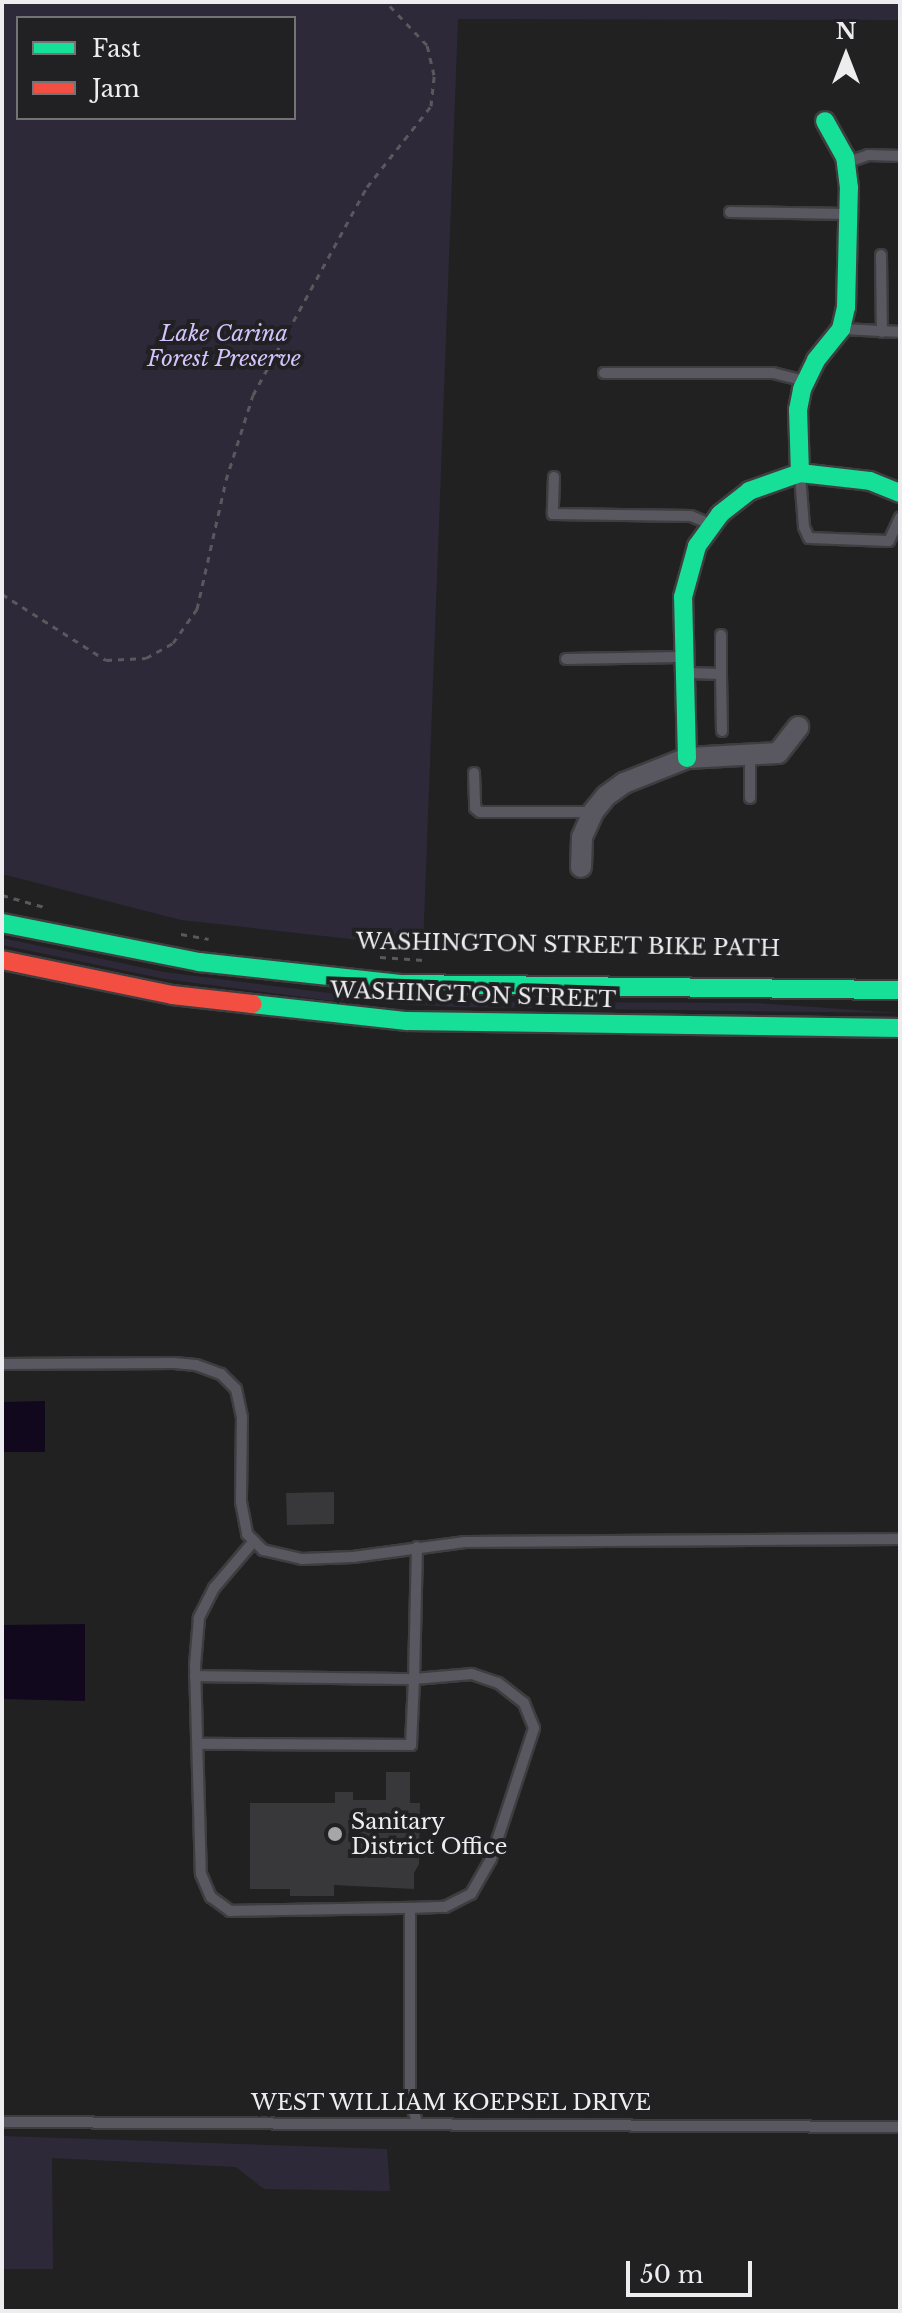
<!DOCTYPE html>
<html>
<head>
<meta charset="utf-8">
<style>
  body { margin:0 }
  #map { position:relative; width:902px; height:2313px; overflow:hidden; background:#212122; font-family:"Libre Baskerville",serif }
  div>[style] { position:absolute }
  [style*='--x'] { left:calc(var(--x)*1px); top:calc(var(--y)*1px); width:calc(var(--w)*1px); rotate:calc(var(--a)*1deg) }
  .green>* { inset:0; background:#2e2939 }
  .water>* { inset:0; background:#11081e }
  .building>* { inset:0; background:#38383a }
  .path>* { height:3px; margin-top:-1.5px; transform-origin:0; background:repeating-linear-gradient(90deg,#59585d 0 6px,transparent 0 12px) }
  .roads { filter:drop-shadow(2px 0 #3e3d3f) drop-shadow(-2px 0 #3e3d3f) drop-shadow(0 2px #3e3d3f) drop-shadow(0 -2px #3e3d3f) }
  .lane>* { height:10px; margin:-5px; padding:0 5px; transform-origin:5px; border-radius:5px; background:#595760 }
  .street>* { height:20px; margin:-10px; padding:0 10px; transform-origin:10px; border-radius:10px; background:#595760 }
  .fast>* { height:18px; margin:-9px; padding:0 9px; transform-origin:9px; border-radius:9px; background:#16e098 }
  .jam>* { height:18px; margin:-9px; padding:0 9px; transform-origin:9px; border-radius:9px; background:#f24e42 }
  .dots>* { width:22px; height:22px; translate:-50% -50%; box-sizing:border-box; border:4px solid #212023; border-radius:50% }
  span { translate:-50% -50%; white-space:nowrap; text-align:center; line-height:1.15; -webkit-text-stroke:8px #212023; paint-order:stroke }
  .park-label { font-size:22px; color:#d4c3fd; font-style:italic }
  .street-label { font-size:22px; color:#edecee }
  .poi-label { font-size:22px; color:#edecee }
  .left { translate:0 -50%; text-align:left }
  .frame { position:absolute; inset:0; border:4px solid #edecee; pointer-events:none }
  .legend { position:absolute; left:16px; top:16px; width:280px; height:104px; box-sizing:border-box; background:#212023; border:2px solid #737274; margin:0; padding:10px 14px; list-style:none; font-size:24px; color:#edecee }
  .legend li { display:flex; align-items:center; gap:16px; height:40px }
  .legend b { width:40px; border:2px solid #737274 }
  .north { position:absolute; left:806px; top:16px; width:80px; height:80px; -webkit-text-stroke:6px #212023; paint-order:stroke; rotate:0deg; font-size:22px; font-weight:700; line-height:32px; text-align:center; color:#edecee }
  .north::after { content:''; display:block; margin:auto; width:28px; height:36px; background:#edecee; clip-path:polygon(50% 0,100% 100%,50% 72%,0 100%) }
  .scale { position:absolute; left:626px; top:2261px; width:126px; height:36px; box-sizing:border-box; border:4px solid #edecee; border-top:0; padding-left:10px; font-size:24px; line-height:28px; white-space:nowrap; color:#edecee; -webkit-text-stroke:6px #212023; paint-order:stroke }
</style>
</head>
<body>
<div id="map">
  <div class="green">
    <i style="clip-path:polygon(evenodd,2px 2px,900px 2px,900px 20px,458px 19px,423px 947px,181px 920px,2px 874px,2px 2px,294px 18px,294px 118px,18px 118px,18px 18px,294px 18px)"></i>
    <i style="clip-path:polygon(2px 938px,164px 972px,329px 993px,486px 1002px,755px 1003px,900px 1013px,455px 1007px,325px 1000px,165px 979px,2px 945px)"></i>
    <i style="clip-path:polygon(2px 2136px,387px 2149px,390px 2191px,264px 2189px,236px 2167px,52px 2158px,53px 2269px,2px 2269px)"></i>
  </div>
  <div class="water">
    <i style="clip-path:polygon(45px 1401px,45px 1452px,2px 1452px,2px 1402px)"></i>
    <i style="clip-path:polygon(85px 1624px,85px 1701px,2px 1699px,2px 1625px)"></i>
  </div>
  <div class="building">
    <i style="clip-path:polygon(334px 1492px,334px 1524px,287px 1525px,286px 1493px)"></i>
    <i style="clip-path:polygon(386px 1772px,410px 1772px,410px 1803px,420px 1803px,419px 1864px,414px 1873px,414px 1889px,334px 1885px,334px 1896px,290px 1896px,290px 1889px,250px 1889px,250px 1803px,335px 1803px,335px 1792px,353px 1792px,353px 1800px,386px 1800px)"></i>
  </div>
  <div class="path">
    <i style="--x:2;--y:594;--w:123;--a:32.4"></i>
    <i style="--x:106;--y:660;--w:40;--a:-2.9"></i>
    <i style="--x:146;--y:658;--w:31;--a:-29"></i>
    <i style="--x:173;--y:643;--w:42;--a:-54.8"></i>
    <i style="--x:197;--y:609;--w:132;--a:-77.3"></i>
    <i style="--x:226;--y:480;--w:89;--a:-72.4"></i>
    <i style="--x:253;--y:395;--w:237;--a:-61.3"></i>
    <i style="--x:367;--y:187;--w:103;--a:-51.7"></i>
    <i style="--x:431;--y:106;--w:31;--a:-84"></i>
    <i style="--x:434;--y:75;--w:31;--a:-103"></i>
    <i style="--x:427;--y:45;--w:59;--a:-133.6"></i>
    <i style="--x:2;--y:895;--w:44;--a:15.9"></i>
    <i style="--x:181;--y:934;--w:28;--a:10"></i>
    <i style="--x:380;--y:957;--w:44;--a:3.9"></i>
  </div>
  <div class="roads">
    <div class="lane">
      <i style="--x:848;--y:162;--w:21;--a:-19"></i>
      <i style="--x:868;--y:155;--w:32;--a:2"></i>
      <i style="--x:730;--y:212;--w:118;--a:1"></i>
      <i style="--x:881;--y:255;--w:77;--a:89.3"></i>
      <i style="--x:843;--y:329;--w:57;--a:3"></i>
      <i style="--x:604;--y:373;--w:169;--a:0"></i>
      <i style="--x:773;--y:373;--w:30;--a:14"></i>
      <i style="--x:800;--y:475;--w:52;--a:85.6"></i>
      <i style="--x:804;--y:527;--w:12;--a:66"></i>
      <i style="--x:809;--y:538;--w:80;--a:2.1"></i>
      <i style="--x:889;--y:541;--w:26;--a:-65"></i>
      <i style="--x:554;--y:477;--w:37;--a:92"></i>
      <i style="--x:553;--y:514;--w:138;--a:0.8"></i>
      <i style="--x:691;--y:516;--w:21;--a:23"></i>
      <i style="--x:566;--y:659;--w:115;--a:-1"></i>
      <i style="--x:689;--y:673;--w:32;--a:2"></i>
      <i style="--x:721;--y:674;--w:39;--a:-90"></i>
      <i style="--x:721;--y:674;--w:57;--a:89"></i>
      <i style="--x:474;--y:773;--w:35;--a:88"></i>
      <i style="--x:475;--y:808;--w:6;--a:39"></i>
      <i style="--x:480;--y:812;--w:113;--a:0"></i>
      <i style="--x:750;--y:798;--w:42;--a:-90"></i>
      <i style="--x:2;--y:1364;--w:172;--a:-0.3"></i>
      <i style="--x:174;--y:1363;--w:22;--a:5"></i>
      <i style="--x:196;--y:1365;--w:27;--a:20"></i>
      <i style="--x:221;--y:1374;--w:21;--a:45"></i>
      <i style="--x:236;--y:1389;--w:29;--a:78"></i>
      <i style="--x:242;--y:1417;--w:85;--a:90.7"></i>
      <i style="--x:241;--y:1502;--w:33;--a:79"></i>
      <i style="--x:247;--y:1534;--w:23;--a:45"></i>
      <i style="--x:263;--y:1550;--w:40;--a:13"></i>
      <i style="--x:302;--y:1559;--w:51;--a:-2.2"></i>
      <i style="--x:353;--y:1557;--w:113;--a:-7.6"></i>
      <i style="--x:465;--y:1542;--w:435;--a:-0.4"></i>
      <i style="--x:254;--y:1541;--w:62;--a:130.4"></i>
      <i style="--x:214;--y:1588;--w:34;--a:117"></i>
      <i style="--x:199;--y:1618;--w:47;--a:94.9"></i>
      <i style="--x:195;--y:1665;--w:209;--a:88.4"></i>
      <i style="--x:201;--y:1874;--w:25;--a:67"></i>
      <i style="--x:211;--y:1897;--w:24;--a:36"></i>
      <i style="--x:230;--y:1911;--w:180;--a:-1"></i>
      <i style="--x:195;--y:1676;--w:219;--a:0.8"></i>
      <i style="--x:414;--y:1679;--w:66;--a:92.6"></i>
      <i style="--x:411;--y:1745;--w:213;--a:-179.7"></i>
      <i style="--x:2;--y:2122;--w:898;--a:0.32"></i>
      <i style="--x:417;--y:2122;--w:23;--a:-108"></i>
      <i style="--x:410;--y:2100;--w:192;--a:-90"></i>
      <i style="--x:410;--y:1908;--w:35;--a:-2"></i>
      <i style="--x:445;--y:1907;--w:29;--a:-27"></i>
      <i style="--x:471;--y:1894;--w:40;--a:-60.3"></i>
      <i style="--x:491;--y:1859;--w:138;--a:-71.8"></i>
      <i style="--x:534;--y:1728;--w:27;--a:-112"></i>
      <i style="--x:524;--y:1703;--w:33;--a:-142"></i>
      <i style="--x:498;--y:1683;--w:28;--a:-161"></i>
      <i style="--x:472;--y:1674;--w:58;--a:175.1"></i>
      <i style="--x:414;--y:1679;--w:132;--a:-88.7"></i>
    </div>
    <div class="street">
      <i style="--x:581;--y:867;--w:30;--a:-88"></i>
      <i style="--x:582;--y:837;--w:27;--a:-66"></i>
      <i style="--x:593;--y:812;--w:21;--a:-51"></i>
      <i style="--x:606;--y:796;--w:22;--a:-36"></i>
      <i style="--x:624;--y:783;--w:68;--a:-21.6"></i>
      <i style="--x:687;--y:758;--w:91;--a:-3.1"></i>
      <i style="--x:778;--y:753;--w:33;--a:-52"></i>
    </div>
    <div class="fast">
      <i style="--x:800;--y:473;--w:63;--a:-91.8"></i>
      <i style="--x:798;--y:410;--w:21;--a:-79"></i>
      <i style="--x:802;--y:389;--w:32;--a:-64"></i>
      <i style="--x:816;--y:360;--w:40;--a:-51"></i>
      <i style="--x:841;--y:329;--w:23;--a:-77"></i>
      <i style="--x:846;--y:307;--w:119;--a:-88.6"></i>
      <i style="--x:849;--y:188;--w:31;--a:-97"></i>
      <i style="--x:845;--y:157;--w:41;--a:-119.1"></i>
      <i style="--x:687;--y:758;--w:161;--a:-91.4"></i>
      <i style="--x:683;--y:597;--w:53;--a:-74.6"></i>
      <i style="--x:697;--y:546;--w:39;--a:-54"></i>
      <i style="--x:720;--y:514;--w:37;--a:-38"></i>
      <i style="--x:749;--y:491;--w:54;--a:-19.4"></i>
      <i style="--x:800;--y:473;--w:70;--a:6.5"></i>
      <i style="--x:870;--y:481;--w:32;--a:22"></i>
      <i style="--x:2;--y:923;--w:201;--a:11.2"></i>
      <i style="--x:199;--y:962;--w:205;--a:6.2"></i>
      <i style="--x:403;--y:984;--w:497;--a:0.7"></i>
      <i style="--x:252;--y:1004;--w:156;--a:6.3"></i>
      <i style="--x:407;--y:1021;--w:493;--a:0.8"></i>
    </div>
    <div class="jam">
      <i style="--x:2;--y:960;--w:174;--a:11.6"></i>
      <i style="--x:172;--y:995;--w:81;--a:6.4"></i>
    </div>
  </div>
  <div class="dots">
    <i style="left:335px;top:1834px;background:#a6a5a7"></i>
  </div>
  <div class="park-label">
    <span style="left:224px;top:346px">Lake Carina<br>Forest Preserve</span>
  </div>
  <div class="street-label">
    <span style="left:568px;top:945px;rotate:1deg">WASHINGTON STREET BIKE PATH</span>
    <span style="left:473px;top:995px;rotate:2deg">WASHINGTON STREET</span>
    <span style="left:451px;top:2103px">WEST WILLIAM KOEPSEL DRIVE</span>
  </div>
  <div class="poi-label">
    <span class="left" style="left:351px;top:1834px">Sanitary<br>District Office</span>
  </div>
  <div class="frame"></div>
  <ul class="legend">
  <li><b style="height:10px;background:#16e098"></b>Fast</li>
  <li><b style="height:10px;background:#f24e42"></b>Jam</li>
  </ul>
  <div class="north">N</div>
  <div class="scale">50 m</div>
</div>
</body>
</html>
